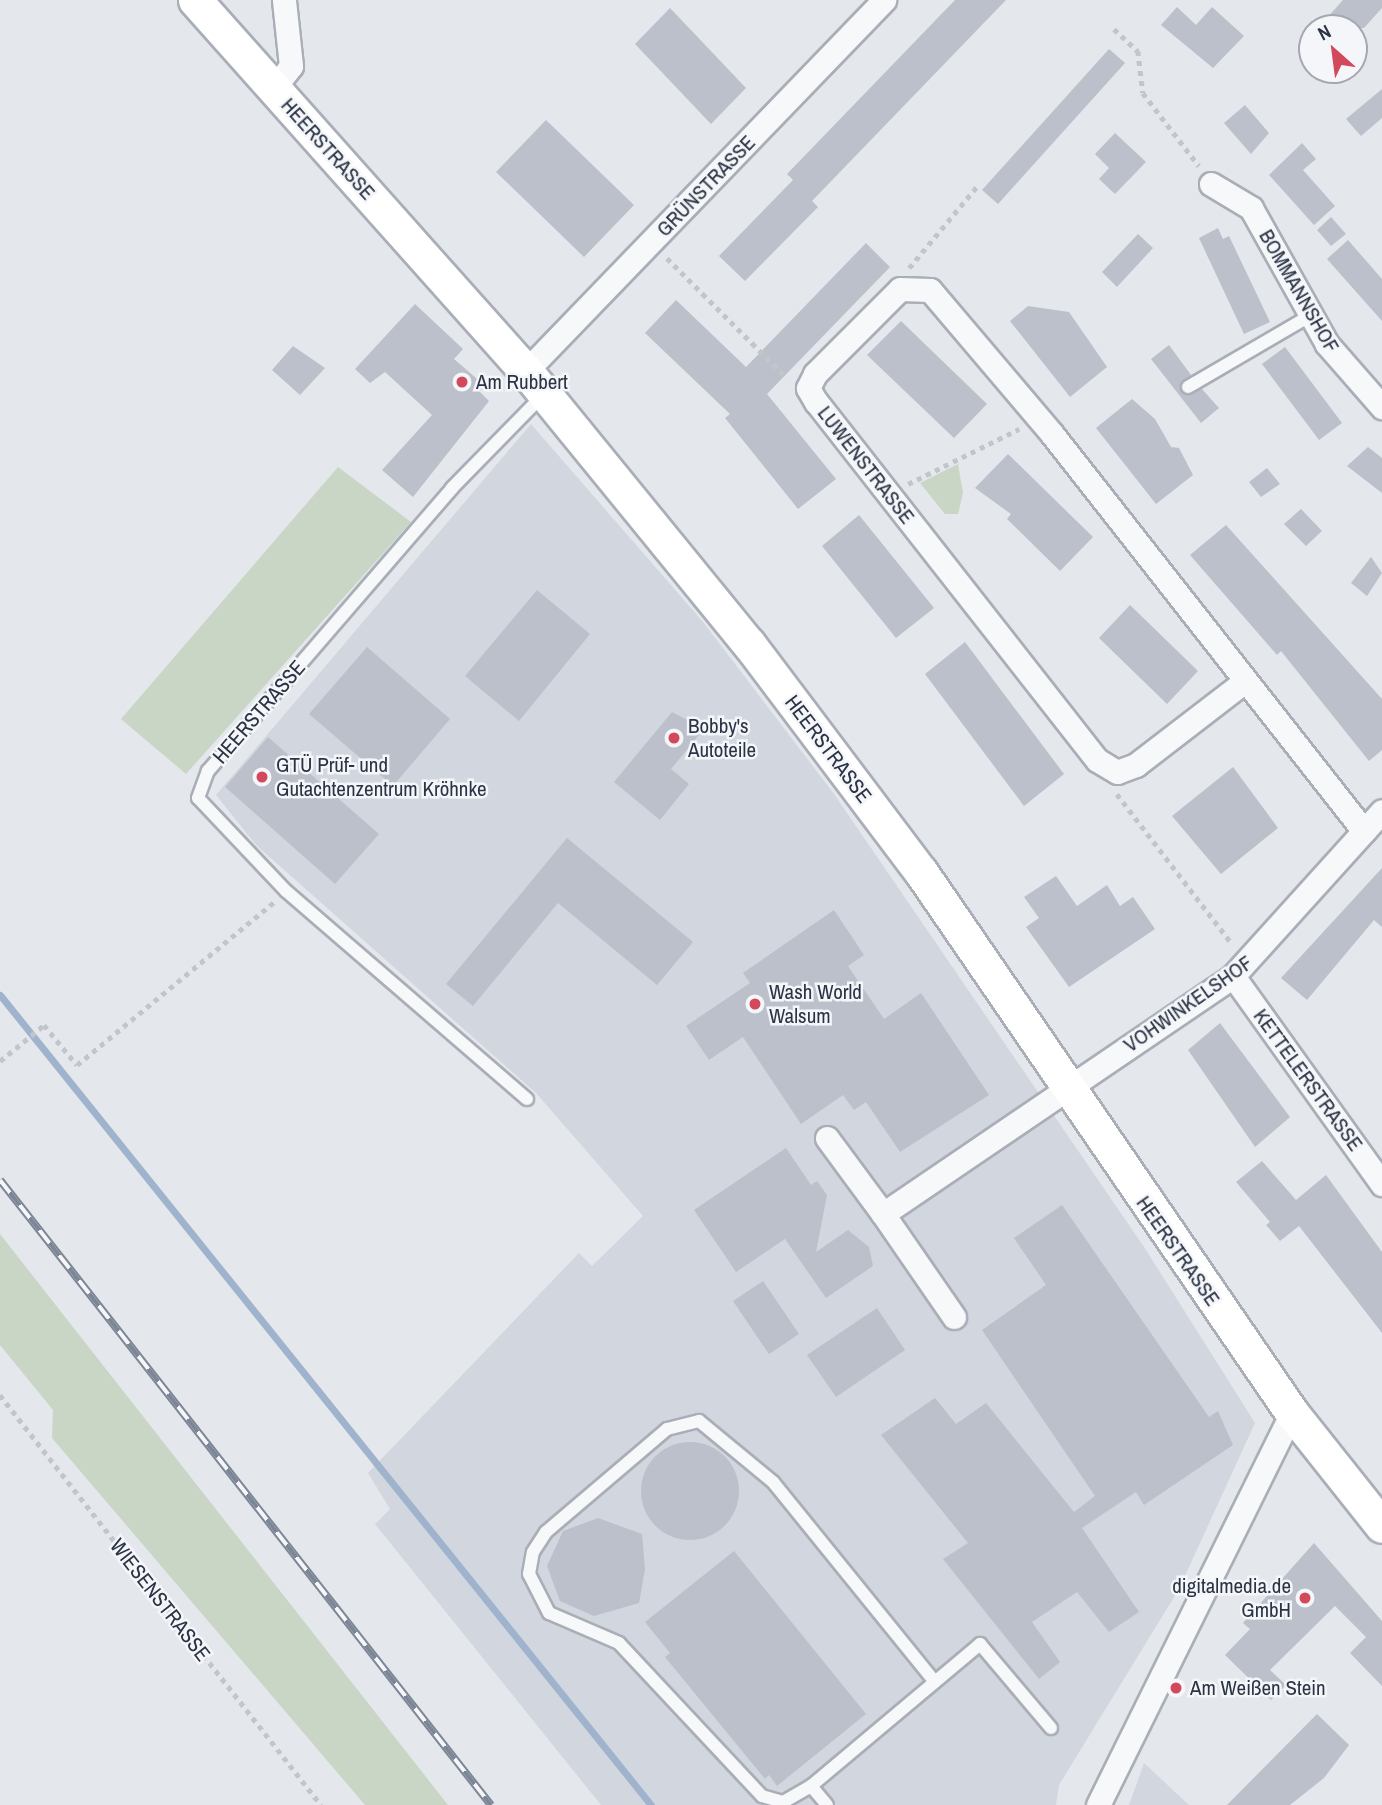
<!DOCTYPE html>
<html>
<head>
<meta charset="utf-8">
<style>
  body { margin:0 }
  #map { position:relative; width:1382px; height:1805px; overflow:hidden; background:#e4e7ec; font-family:"Archivo Narrow",sans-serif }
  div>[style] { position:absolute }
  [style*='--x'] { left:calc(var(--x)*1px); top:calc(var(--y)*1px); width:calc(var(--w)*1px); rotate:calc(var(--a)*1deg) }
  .built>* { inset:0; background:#d2d6de }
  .green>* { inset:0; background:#c9d6c5 }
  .stream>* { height:7px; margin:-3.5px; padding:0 3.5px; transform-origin:3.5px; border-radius:3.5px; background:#9fb4cc }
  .building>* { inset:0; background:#bbc0ca }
  .round { border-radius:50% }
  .path>* { height:4.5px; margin-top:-2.25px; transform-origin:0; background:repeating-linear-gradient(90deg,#c2c5cb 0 5px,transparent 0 10px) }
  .roads { filter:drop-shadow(2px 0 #a9aeb7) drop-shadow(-2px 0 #a9aeb7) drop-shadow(0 2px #a9aeb7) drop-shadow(0 -2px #a9aeb7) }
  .service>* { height:12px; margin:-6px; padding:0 6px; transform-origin:6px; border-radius:6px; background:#f7f8fa }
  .minor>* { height:23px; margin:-11.5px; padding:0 11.5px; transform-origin:11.5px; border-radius:11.5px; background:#f7f8fa }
  .secondary>* { height:33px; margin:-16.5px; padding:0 16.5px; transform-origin:16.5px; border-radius:16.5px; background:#fff }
  .rail>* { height:8px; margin-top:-4px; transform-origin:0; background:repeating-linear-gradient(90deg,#f4f6f9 0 16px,#7d8696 0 32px); box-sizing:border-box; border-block:2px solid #7d8696 }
  .dots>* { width:19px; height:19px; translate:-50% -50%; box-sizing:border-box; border:4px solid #f4f6f9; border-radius:50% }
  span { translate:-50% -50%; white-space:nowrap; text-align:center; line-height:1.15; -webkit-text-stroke:5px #f4f6f9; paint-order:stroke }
  .street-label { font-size:21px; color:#2b3445 }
  .poi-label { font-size:21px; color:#2b3445 }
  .left { translate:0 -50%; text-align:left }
  .right { translate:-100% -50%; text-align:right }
  .north { position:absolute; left:1298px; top:14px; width:70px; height:70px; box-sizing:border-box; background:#f4f6f9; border:2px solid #a4a8b1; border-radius:50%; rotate:332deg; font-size:19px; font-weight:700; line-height:28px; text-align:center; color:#2b3445 }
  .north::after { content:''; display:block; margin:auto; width:24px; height:32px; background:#d1495b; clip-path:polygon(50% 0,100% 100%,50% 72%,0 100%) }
</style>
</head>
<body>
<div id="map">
  <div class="built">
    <i style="clip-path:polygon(531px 424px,703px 622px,834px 794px,1146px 1250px,1255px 1423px,1179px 1589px,1059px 1785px,1056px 1805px,601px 1805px,375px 1524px,390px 1509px,368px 1473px,579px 1253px,592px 1266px,643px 1216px,536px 1093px,256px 845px,216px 795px)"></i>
    <i style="clip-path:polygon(1144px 1763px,1189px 1805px,1129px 1805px)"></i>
  </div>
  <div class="green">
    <i style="clip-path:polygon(958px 464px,963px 493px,958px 514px,945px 514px,920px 483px)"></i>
    <i style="clip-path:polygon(338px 467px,411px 522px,186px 774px,121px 719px)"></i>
    <i style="clip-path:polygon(0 1234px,448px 1805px,365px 1805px,52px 1438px,53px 1410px,0 1345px)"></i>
  </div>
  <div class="stream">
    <i style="--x:0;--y:995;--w:1039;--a:51.21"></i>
  </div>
  <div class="building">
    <i style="clip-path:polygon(955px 0,1006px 0,812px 201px,818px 207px,745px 281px,719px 256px,793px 180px,787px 174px)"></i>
    <i style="clip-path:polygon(1343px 0,1382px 0,1382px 8px,1364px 28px,1318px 28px)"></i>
    <i style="clip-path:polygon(1177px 7px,1196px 25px,1212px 7px,1244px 36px,1213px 68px,1161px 25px)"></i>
    <i style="clip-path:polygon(670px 8px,746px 88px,711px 124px,635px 44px)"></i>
    <i style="clip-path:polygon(1109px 49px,1125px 63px,998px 204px,982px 190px)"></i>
    <i style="clip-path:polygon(1382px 89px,1382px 118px,1361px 136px,1346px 119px)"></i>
    <i style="clip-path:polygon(1245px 105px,1269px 133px,1251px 154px,1224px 123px)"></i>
    <i style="clip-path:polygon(546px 120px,634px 205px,584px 257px,496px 172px)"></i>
    <i style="clip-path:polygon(1115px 133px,1146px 162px,1115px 194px,1099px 179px,1109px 168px,1095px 154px)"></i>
    <i style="clip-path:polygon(1302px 143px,1316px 159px,1303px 170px,1335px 206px,1314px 225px,1269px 175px)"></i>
    <i style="clip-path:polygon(1331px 217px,1346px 234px,1331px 246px,1317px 230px)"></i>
    <i style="clip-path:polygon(1218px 228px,1223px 239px,1229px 236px,1270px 322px,1244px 334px,1199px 238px)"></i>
    <i style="clip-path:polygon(1138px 234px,1153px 248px,1117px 287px,1102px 272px)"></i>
    <i style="clip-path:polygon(1348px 240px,1382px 279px,1382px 321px,1327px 259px)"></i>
    <i style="clip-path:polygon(866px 243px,890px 267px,767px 394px,836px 479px,798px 509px,725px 418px,730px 414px,645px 333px,676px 300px,746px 367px)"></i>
    <i style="clip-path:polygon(415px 304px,463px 349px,454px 359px,484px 385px,479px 391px,489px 401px,413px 497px,382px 470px,432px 415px,385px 372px,370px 383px,355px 369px)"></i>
    <i style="clip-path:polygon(1028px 306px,1069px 312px,1107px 367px,1070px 397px,1010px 321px)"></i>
    <i style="clip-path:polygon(901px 321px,987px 404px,954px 438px,867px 355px)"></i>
    <i style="clip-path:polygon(1169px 345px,1191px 375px,1181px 382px,1181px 392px,1202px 389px,1219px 408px,1201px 423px,1151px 359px)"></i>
    <i style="clip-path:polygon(293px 346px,325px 368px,300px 395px,272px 370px)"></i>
    <i style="clip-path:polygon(1285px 347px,1342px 423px,1319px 440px,1262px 364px)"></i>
    <i style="clip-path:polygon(1132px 399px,1155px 419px,1171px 447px,1179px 448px,1193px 475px,1156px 504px,1096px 428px)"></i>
    <i style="clip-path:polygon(1368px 447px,1382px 458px,1382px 493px,1347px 466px)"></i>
    <i style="clip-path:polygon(1008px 454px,1093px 537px,1060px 571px,1007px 519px,1011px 514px,975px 488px)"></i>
    <i style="clip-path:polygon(1267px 468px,1280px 484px,1261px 497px,1249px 482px)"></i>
    <i style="clip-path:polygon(1301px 509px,1322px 531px,1306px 546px,1284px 524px)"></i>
    <i style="clip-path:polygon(859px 515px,934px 608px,896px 638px,822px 546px)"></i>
    <i style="clip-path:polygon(1226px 525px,1382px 699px,1382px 750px,1369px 761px,1281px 651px,1277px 655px,1190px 555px)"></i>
    <i style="clip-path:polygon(1371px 557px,1382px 573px,1367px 596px,1351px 583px)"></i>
    <i style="clip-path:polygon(537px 590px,590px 634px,519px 721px,465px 676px)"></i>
    <i style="clip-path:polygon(1130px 605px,1198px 671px,1167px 704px,1099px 638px)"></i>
    <i style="clip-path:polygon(965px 642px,1064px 774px,1024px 806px,925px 674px)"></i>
    <i style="clip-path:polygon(367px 647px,450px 719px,393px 786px,309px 714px)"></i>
    <i style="clip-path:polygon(672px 712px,704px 729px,671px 769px,689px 784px,660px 820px,614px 782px)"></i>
    <i style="clip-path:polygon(268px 737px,379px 834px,335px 884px,225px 787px)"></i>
    <i style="clip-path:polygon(1233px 767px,1278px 828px,1221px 874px,1172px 816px)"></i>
    <i style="clip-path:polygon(567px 838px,693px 942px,657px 985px,558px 903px,473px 1006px,446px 984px)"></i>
    <i style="clip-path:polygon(1382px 868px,1382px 927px,1374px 920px,1307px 1000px,1281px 978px)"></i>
    <i style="clip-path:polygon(1056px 876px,1077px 906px,1107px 885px,1120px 906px,1133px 897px,1155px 929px,1069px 987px,1026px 927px,1039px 918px,1024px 897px)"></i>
    <i style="clip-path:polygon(834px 910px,864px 955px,848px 966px,884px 1019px,921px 993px,989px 1095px,900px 1152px,866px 1102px,854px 1110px,843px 1095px,801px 1124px,743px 1037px,709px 1060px,686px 1026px,750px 983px,743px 973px)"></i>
    <i style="clip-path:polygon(1220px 1023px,1290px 1117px,1255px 1147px,1188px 1050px)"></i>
    <i style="clip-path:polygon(786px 1148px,811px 1185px,817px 1181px,827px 1195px,816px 1252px,848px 1230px,869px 1247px,873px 1266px,826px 1298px,785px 1239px,736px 1272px,694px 1210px)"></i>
    <i style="clip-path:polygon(1262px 1161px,1296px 1200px,1326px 1175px,1382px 1252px,1382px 1333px,1299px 1226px,1280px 1241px,1266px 1225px,1270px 1222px,1236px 1182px)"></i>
    <i style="clip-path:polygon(1062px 1205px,1209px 1417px,1218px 1411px,1233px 1445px,1144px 1505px,1136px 1492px,1082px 1528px,1139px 1612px,1109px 1632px,1077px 1592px,1032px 1622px,1060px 1662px,1039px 1679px,943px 1559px,968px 1543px,881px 1435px,935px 1398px,956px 1424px,986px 1403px,1074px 1512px,1095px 1496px,982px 1330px,1046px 1285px,1014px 1238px)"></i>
    <i style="clip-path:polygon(763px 1281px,799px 1334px,769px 1354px,733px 1301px)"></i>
    <i style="clip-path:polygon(877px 1308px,905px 1350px,836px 1397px,807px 1355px)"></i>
    <i class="round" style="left:641px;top:1442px;width:98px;height:98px"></i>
    <i style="clip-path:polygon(598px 1518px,642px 1534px,645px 1569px,639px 1603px,594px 1616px,560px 1601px,547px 1566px,563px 1531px)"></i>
    <i style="clip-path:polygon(1314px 1543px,1382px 1621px,1382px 1686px,1350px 1653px,1366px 1637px,1335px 1606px,1270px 1670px,1286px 1685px,1271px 1700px,1225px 1655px,1250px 1629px,1243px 1623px)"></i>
    <i style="clip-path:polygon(734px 1551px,866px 1714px,777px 1786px,769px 1775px,765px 1779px,665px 1657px,670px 1653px,645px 1622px)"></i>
    <i style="clip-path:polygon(1317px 1714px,1349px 1745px,1324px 1778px,1290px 1805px,1227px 1805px)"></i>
  </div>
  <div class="path">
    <i style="--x:1114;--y:29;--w:33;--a:43"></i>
    <i style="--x:1138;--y:51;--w:42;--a:83.2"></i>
    <i style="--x:1143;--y:93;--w:92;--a:52.5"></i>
    <i style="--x:667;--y:258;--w:170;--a:45"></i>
    <i style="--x:909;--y:268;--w:109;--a:-50.2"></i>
    <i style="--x:908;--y:484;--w:124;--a:-26.4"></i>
    <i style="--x:1117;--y:794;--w:190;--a:52.5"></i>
    <i style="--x:0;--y:1061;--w:57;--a:-39.3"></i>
    <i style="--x:44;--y:1025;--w:52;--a:50.5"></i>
    <i style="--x:77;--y:1065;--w:257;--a:-39.6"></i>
    <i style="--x:0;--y:1395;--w:521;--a:51.94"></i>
  </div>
  <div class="roads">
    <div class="service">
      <i style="--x:1188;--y:387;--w:143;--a:-30.3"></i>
      <i style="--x:527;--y:1099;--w:318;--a:-139.2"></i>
      <i style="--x:286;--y:891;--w:128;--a:-133.4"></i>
      <i style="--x:198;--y:798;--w:29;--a:-70"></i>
      <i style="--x:208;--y:771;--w:374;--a:-49.2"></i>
      <i style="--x:452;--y:488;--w:132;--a:-45.6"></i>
      <i style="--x:811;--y:1786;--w:32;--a:150"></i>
      <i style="--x:783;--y:1802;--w:22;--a:-164"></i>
      <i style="--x:762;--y:1796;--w:209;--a:-133.1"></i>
      <i style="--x:619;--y:1643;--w:76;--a:-156.8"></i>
      <i style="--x:549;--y:1613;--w:44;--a:-117.1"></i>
      <i style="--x:529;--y:1574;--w:22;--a:-80"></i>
      <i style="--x:533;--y:1552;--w:24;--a:-57"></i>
      <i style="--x:546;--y:1532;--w:159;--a:-40.4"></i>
      <i style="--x:667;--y:1429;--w:33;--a:-14"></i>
      <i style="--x:699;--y:1421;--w:96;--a:39.5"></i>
      <i style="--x:773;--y:1482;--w:257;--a:51"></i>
      <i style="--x:827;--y:1805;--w:25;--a:-130"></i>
      <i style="--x:811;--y:1786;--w:221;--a:-40"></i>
      <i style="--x:980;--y:1644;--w:110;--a:49.8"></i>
    </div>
    <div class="minor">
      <i style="--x:273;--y:89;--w:29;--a:-52"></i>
      <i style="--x:291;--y:66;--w:66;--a:-96.1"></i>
      <i style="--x:1211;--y:184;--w:47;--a:31"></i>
      <i style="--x:1251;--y:208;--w:156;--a:60.8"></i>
      <i style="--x:1327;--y:344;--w:84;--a:48.9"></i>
      <i style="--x:526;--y:371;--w:516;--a:-46.02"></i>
      <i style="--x:1245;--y:681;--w:138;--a:142.4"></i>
      <i style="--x:1136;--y:765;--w:20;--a:160"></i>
      <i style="--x:1117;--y:772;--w:23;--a:-149"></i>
      <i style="--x:1097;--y:760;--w:455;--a:-128.1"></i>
      <i style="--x:816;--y:402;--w:16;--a:-120"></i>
      <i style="--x:808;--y:388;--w:16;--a:-63"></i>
      <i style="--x:815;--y:374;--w:120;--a:-45"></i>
      <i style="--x:900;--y:289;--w:30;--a:2"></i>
      <i style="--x:930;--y:290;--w:189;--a:49.7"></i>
      <i style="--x:1052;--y:434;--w:505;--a:51.84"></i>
      <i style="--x:1233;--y:976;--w:256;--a:54.4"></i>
      <i style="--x:827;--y:1138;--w:94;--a:53.6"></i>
      <i style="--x:883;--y:1214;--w:423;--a:-34.2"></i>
      <i style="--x:1233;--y:976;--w:222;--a:-47.9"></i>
      <i style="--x:883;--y:1214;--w:125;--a:55.4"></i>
      <i style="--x:1098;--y:1805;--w:437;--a:-63.7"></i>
    </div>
    <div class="secondary">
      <i style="--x:195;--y:0;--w:497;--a:48.3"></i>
      <i style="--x:526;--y:371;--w:353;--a:50.8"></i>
      <i style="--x:749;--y:644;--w:286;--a:53"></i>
      <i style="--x:921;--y:872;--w:656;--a:55.56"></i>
      <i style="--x:1292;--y:1413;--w:144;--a:51.5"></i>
    </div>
  </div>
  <div class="rail">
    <i style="--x:0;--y:1180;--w:795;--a:51.85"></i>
  </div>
  <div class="dots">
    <i style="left:462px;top:382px;background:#d1495b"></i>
    <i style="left:674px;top:738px;background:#d1495b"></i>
    <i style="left:262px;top:777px;background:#d1495b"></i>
    <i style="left:755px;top:1004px;background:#d1495b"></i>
    <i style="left:1305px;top:1598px;background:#d1495b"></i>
    <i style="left:1176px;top:1688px;background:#d1495b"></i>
  </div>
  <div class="street-label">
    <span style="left:328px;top:149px;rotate:48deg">HEERSTRASSE</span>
    <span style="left:706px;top:186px;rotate:-46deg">GRÜNSTRASSE</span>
    <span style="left:1299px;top:291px;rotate:60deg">BOMMANNSHOF</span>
    <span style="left:866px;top:465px;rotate:52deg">LUWENSTRASSE</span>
    <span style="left:259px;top:712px;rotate:-49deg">HEERSTRASSE</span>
    <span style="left:828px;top:749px;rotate:53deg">HEERSTRASSE</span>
    <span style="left:1188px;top:1004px;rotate:-35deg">VOHWINKELSHOF</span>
    <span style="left:1308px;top:1080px;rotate:54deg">KETTELERSTRASSE</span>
    <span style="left:1178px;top:1251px;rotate:55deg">HEERSTRASSE</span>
    <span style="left:160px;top:1600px;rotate:52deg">WIESENSTRASSE</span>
  </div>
  <div class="poi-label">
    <span class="left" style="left:476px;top:382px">Am Rubbert</span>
    <span class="left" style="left:688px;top:738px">Bobby's<br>Autoteile</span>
    <span class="left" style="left:276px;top:777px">GTÜ Prüf- und<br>Gutachtenzentrum Kröhnke</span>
    <span class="left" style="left:769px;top:1004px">Wash World<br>Walsum</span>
    <span class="right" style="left:1291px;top:1598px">digitalmedia.de<br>GmbH</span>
    <span class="left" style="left:1190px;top:1688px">Am Weißen Stein</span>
  </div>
  <div class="north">N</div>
</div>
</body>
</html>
